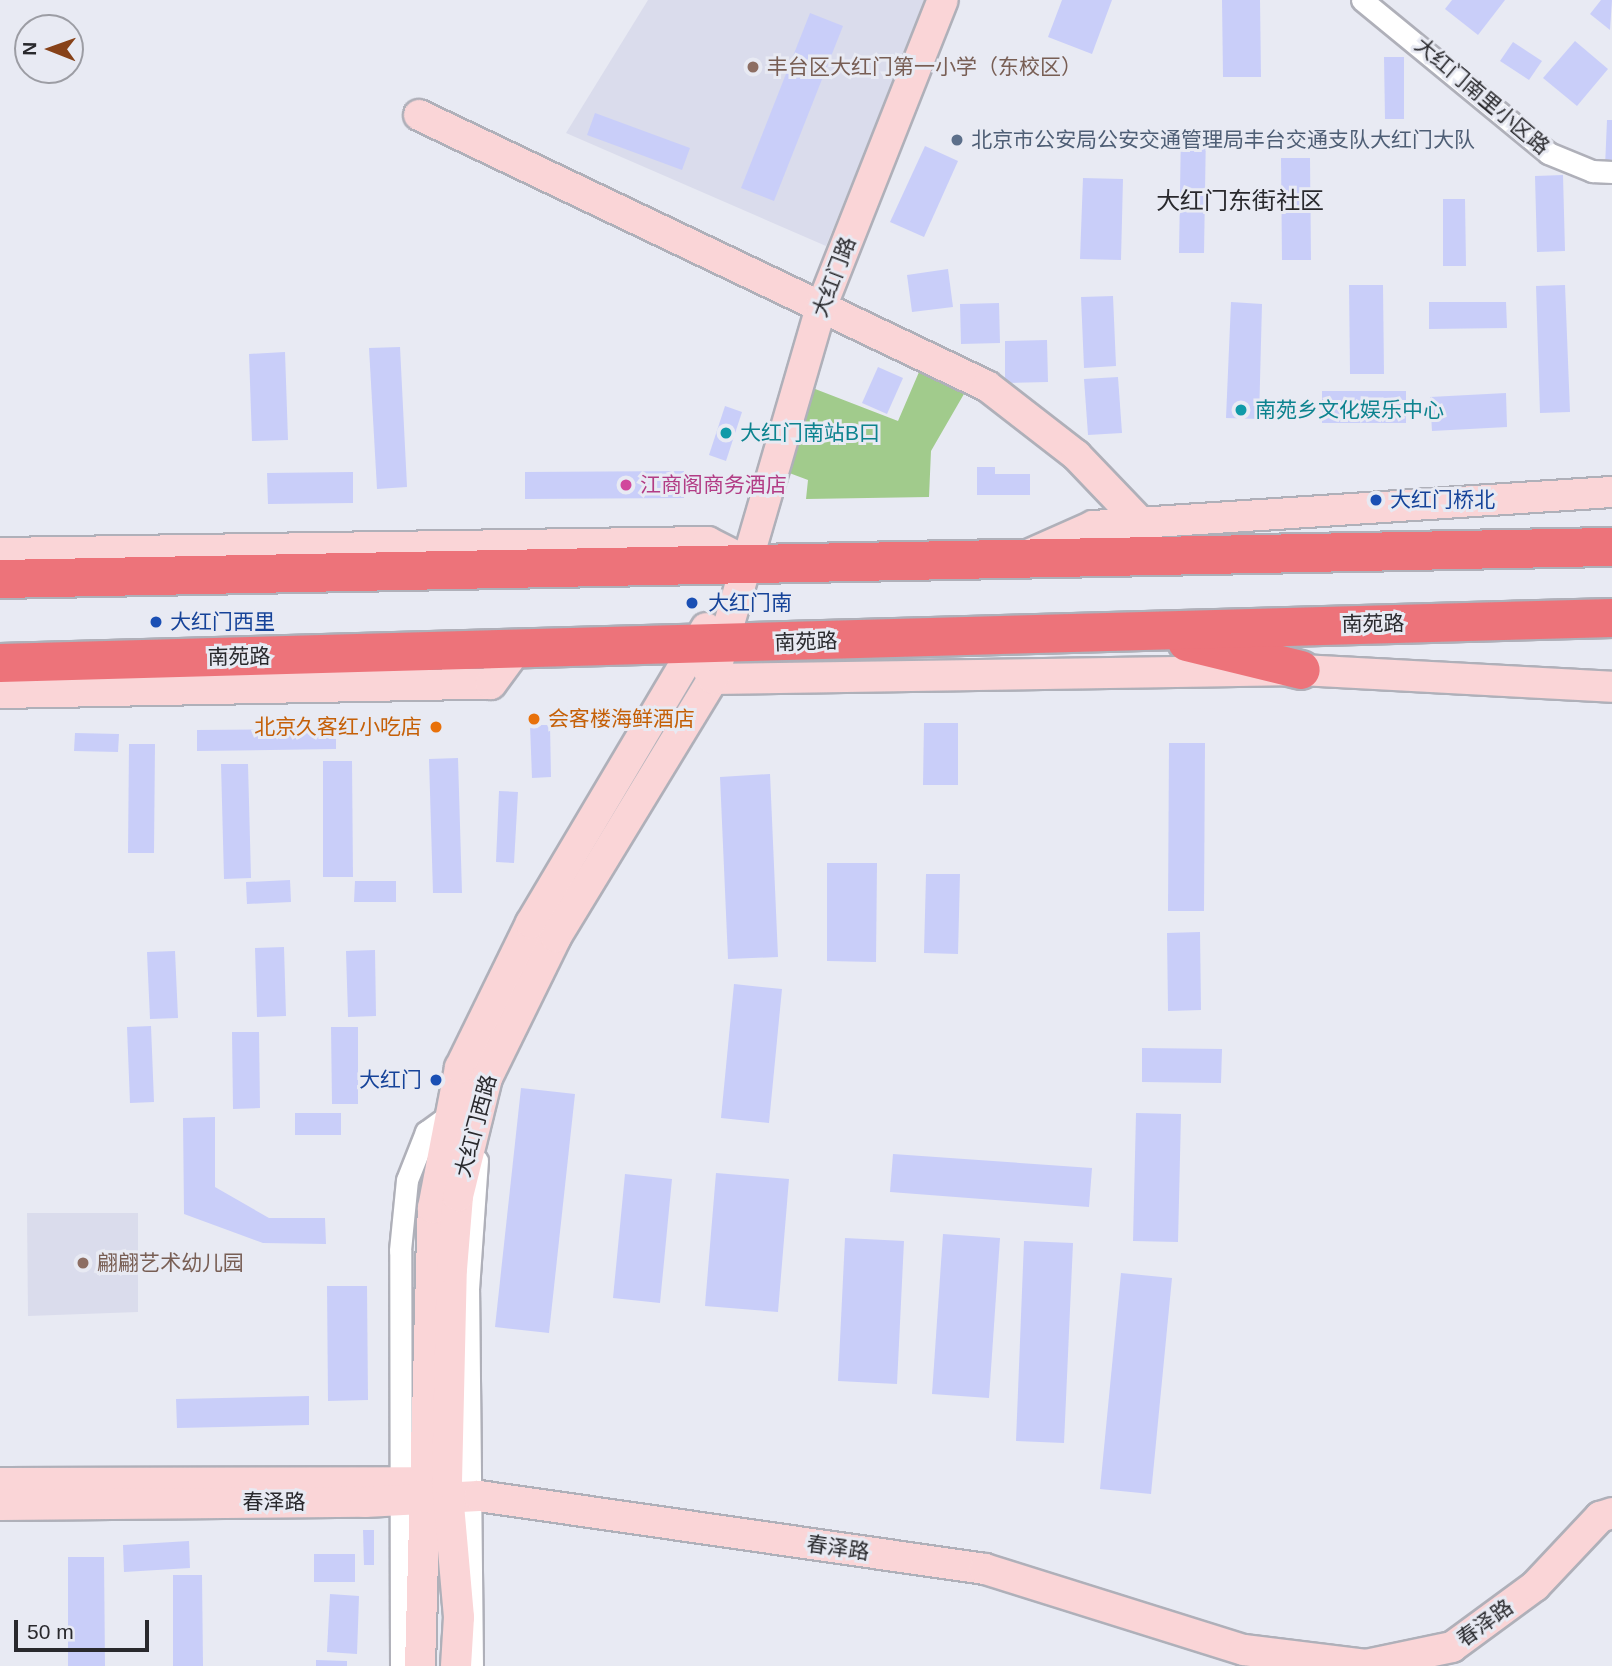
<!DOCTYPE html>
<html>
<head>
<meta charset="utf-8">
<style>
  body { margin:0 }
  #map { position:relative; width:1612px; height:1666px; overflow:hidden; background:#e8eaf3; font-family:Helvetica,"Noto Sans SC",sans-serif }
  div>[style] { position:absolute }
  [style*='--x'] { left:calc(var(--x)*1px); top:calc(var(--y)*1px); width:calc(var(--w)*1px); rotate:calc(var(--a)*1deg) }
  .built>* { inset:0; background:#dadcec }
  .green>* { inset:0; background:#a1cb8c }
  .building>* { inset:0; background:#c9cef9 }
  .roads { filter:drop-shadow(2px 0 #afb0b9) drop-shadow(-2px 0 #afb0b9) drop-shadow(0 2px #afb0b9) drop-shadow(0 -2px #afb0b9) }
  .street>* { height:21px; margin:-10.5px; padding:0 10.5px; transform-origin:10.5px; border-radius:10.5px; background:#fff }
  .secondary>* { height:30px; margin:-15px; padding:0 15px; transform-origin:15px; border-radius:15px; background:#fad5d7 }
  .highway>* { height:38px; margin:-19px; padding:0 19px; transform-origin:19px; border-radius:19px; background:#ed737a }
  .dots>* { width:19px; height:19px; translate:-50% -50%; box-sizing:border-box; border:4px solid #e8eaf3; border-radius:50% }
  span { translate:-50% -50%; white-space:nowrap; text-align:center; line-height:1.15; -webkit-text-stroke:6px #e8eaf3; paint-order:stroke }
  .education-label { font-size:21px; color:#785e54 }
  .left { translate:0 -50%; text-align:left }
  .street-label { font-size:21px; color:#29292d }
  .service-label { font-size:21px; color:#4e5e75 }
  .culture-label { font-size:21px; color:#0d838f }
  .hotel-label { font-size:21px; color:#b23c85 }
  .transit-label { font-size:21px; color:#164399 }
  .right { translate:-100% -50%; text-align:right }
  .food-label { font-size:21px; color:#c56008 }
  .quarter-label { font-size:24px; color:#29292d }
  .north { position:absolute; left:14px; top:14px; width:70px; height:70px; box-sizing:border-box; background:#e8eaf3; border:2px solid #9c9da4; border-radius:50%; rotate:271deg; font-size:19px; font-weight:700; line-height:28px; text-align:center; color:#29292d }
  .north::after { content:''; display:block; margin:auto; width:24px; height:32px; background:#874219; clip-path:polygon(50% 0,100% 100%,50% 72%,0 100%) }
  .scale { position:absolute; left:14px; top:1620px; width:135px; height:32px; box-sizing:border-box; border:4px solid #29292d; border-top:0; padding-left:9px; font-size:21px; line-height:24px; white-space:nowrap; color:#29292d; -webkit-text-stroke:5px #e8eaf3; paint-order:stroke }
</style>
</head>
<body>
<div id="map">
  <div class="built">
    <i style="clip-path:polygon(648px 0,927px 0,826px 246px,566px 133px)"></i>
    <i style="clip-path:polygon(27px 1213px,138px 1213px,138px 1312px,28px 1316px)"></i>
  </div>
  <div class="green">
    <i style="clip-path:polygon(922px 365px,968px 387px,931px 451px,929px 497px,806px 499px,808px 480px,784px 471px,810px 387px,898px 421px)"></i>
  </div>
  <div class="building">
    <i style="clip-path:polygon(1062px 0,1112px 0,1092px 54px,1048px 37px)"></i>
    <i style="clip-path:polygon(1222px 0,1260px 0,1261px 77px,1223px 77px)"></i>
    <i style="clip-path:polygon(1452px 0,1505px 0,1478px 35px,1445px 9px)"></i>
    <i style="clip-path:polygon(1601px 0,1612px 0,1610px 30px,1590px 14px)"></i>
    <i style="clip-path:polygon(810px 13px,843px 26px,774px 201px,741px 188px)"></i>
    <i style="clip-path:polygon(1575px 41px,1608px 69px,1577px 106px,1543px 78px)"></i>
    <i style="clip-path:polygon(1513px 42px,1542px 61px,1529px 80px,1500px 61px)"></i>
    <i style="clip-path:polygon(1384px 57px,1404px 57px,1404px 119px,1385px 119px)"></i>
    <i style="clip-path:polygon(595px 113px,690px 148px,682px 170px,587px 135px)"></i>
    <i style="clip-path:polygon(1607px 120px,1612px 120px,1612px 168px,1605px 167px)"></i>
    <i style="clip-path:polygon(1181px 130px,1206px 130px,1204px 253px,1179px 253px)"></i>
    <i style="clip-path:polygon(925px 146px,958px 161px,924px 237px,890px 222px)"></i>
    <i style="clip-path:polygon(1281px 158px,1310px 158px,1311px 260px,1282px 260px)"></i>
    <i style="clip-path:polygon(1563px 175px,1565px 251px,1537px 252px,1535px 176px)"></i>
    <i style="clip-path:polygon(1083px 178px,1123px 179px,1121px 260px,1080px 259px)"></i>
    <i style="clip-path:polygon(1443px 199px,1465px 199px,1466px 266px,1443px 266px)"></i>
    <i style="clip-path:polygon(948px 269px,953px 307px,912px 312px,907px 275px)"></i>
    <i style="clip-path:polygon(1349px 285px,1383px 285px,1384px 374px,1350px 374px)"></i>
    <i style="clip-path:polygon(1565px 285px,1570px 412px,1540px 413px,1536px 286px)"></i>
    <i style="clip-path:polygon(1113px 296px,1116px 366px,1084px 368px,1081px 297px)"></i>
    <i style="clip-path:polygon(1231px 302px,1262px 304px,1259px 419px,1226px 418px)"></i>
    <i style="clip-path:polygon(1429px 302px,1506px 302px,1507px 328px,1429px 329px)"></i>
    <i style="clip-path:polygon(999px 303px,1000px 343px,961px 344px,960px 304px)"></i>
    <i style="clip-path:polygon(1047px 340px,1048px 382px,1005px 383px,1005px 341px)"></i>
    <i style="clip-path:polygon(400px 347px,407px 487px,377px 489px,369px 348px)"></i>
    <i style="clip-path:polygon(285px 352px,288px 440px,252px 441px,249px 354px)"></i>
    <i style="clip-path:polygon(878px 367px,903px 378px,887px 414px,862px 403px)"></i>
    <i style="clip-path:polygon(1118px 377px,1122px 433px,1088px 435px,1084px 379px)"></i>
    <i style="clip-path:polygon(1322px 391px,1406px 391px,1406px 423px,1322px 423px)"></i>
    <i style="clip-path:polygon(1506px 393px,1507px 427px,1432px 431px,1430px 397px)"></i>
    <i style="clip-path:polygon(725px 406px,742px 412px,726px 461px,709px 455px)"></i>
    <i style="clip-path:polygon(977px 467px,995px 467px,995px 474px,1030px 474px,1030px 495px,977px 495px)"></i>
    <i style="clip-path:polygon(684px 471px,684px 498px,525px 499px,525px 472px)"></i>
    <i style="clip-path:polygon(353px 472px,353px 503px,268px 504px,267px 473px)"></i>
    <i style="clip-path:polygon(924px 723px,958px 723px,958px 785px,923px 785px)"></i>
    <i style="clip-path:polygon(530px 725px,550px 725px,551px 777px,532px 778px)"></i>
    <i style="clip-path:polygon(336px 729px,336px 749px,197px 751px,197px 730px)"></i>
    <i style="clip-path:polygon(75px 733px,119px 734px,118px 752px,74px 751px)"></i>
    <i style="clip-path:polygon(1169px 743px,1205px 743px,1204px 911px,1168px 911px)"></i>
    <i style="clip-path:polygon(129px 744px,155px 744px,154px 853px,128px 853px)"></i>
    <i style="clip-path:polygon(458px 758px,462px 893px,433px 893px,429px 759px)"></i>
    <i style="clip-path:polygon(323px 761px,352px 761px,353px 877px,323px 877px)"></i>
    <i style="clip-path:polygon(221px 764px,248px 764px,251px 878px,224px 879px)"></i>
    <i style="clip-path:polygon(770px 774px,778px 957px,728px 959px,720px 777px)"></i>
    <i style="clip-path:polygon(499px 791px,518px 792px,514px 863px,496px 862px)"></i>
    <i style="clip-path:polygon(827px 863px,877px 863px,876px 962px,827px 961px)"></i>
    <i style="clip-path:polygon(926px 874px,960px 874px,958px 954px,924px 953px)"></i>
    <i style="clip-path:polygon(290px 880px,291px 902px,247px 904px,246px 882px)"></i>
    <i style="clip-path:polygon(355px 881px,396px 881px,396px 902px,354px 902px)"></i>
    <i style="clip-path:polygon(1200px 932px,1201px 1010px,1168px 1011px,1167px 933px)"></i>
    <i style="clip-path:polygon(284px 947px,286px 1016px,257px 1017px,255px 948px)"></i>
    <i style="clip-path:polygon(375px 950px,376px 1016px,348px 1017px,346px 951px)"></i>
    <i style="clip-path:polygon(175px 951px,178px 1018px,150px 1019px,147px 952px)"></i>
    <i style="clip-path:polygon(734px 984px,782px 989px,769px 1123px,721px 1118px)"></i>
    <i style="clip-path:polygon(151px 1026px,154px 1102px,130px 1103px,127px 1027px)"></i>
    <i style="clip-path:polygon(331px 1027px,358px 1027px,358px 1104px,332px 1104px)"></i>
    <i style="clip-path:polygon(232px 1032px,259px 1032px,260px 1108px,233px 1109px)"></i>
    <i style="clip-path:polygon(1142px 1048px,1222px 1049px,1221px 1083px,1142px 1082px)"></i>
    <i style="clip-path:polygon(521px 1088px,575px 1094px,549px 1333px,495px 1327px)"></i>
    <i style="clip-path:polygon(295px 1113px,341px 1113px,341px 1135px,295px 1135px)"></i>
    <i style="clip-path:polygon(1136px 1113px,1181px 1114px,1178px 1242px,1133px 1241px)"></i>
    <i style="clip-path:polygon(215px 1117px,215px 1187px,269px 1218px,325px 1218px,326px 1244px,263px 1243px,184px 1214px,183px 1118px)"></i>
    <i style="clip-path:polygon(893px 1154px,1092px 1168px,1089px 1207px,890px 1192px)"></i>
    <i style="clip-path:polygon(716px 1173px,789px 1179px,778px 1312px,705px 1306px)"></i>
    <i style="clip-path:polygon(625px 1174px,672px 1179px,660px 1303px,613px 1298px)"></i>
    <i style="clip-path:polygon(943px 1234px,1000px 1238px,989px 1398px,932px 1394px)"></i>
    <i style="clip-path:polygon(845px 1238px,904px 1241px,897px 1384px,838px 1381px)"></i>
    <i style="clip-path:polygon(1024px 1241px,1073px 1243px,1064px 1443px,1016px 1441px)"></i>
    <i style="clip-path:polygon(1121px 1273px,1172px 1278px,1151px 1494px,1100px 1489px)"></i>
    <i style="clip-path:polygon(327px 1286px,367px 1286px,368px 1400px,328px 1401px)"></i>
    <i style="clip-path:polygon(309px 1396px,309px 1425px,177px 1428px,176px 1399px)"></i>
    <i style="clip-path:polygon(363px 1530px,374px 1530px,374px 1565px,364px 1565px)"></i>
    <i style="clip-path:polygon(189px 1541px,190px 1568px,124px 1572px,123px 1545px)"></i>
    <i style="clip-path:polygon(314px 1554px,355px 1554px,355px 1582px,314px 1582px)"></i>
    <i style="clip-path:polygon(68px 1557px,104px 1557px,105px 1666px,68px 1666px)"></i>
    <i style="clip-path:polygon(173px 1575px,202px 1575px,203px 1666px,173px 1666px)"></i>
    <i style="clip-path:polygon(330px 1594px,359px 1596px,357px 1654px,327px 1652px)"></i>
    <i style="clip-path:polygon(316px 1660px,347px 1661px,347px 1666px,316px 1666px)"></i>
  </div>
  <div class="roads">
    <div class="street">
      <i style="--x:1362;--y:0;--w:241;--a:39.4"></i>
      <i style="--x:1548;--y:153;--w:48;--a:22.2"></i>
      <i style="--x:1592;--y:171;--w:20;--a:3"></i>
      <i style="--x:401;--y:1666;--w:416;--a:-90.1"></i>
      <i style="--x:400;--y:1250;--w:70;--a:-84.3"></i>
      <i style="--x:407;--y:1180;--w:52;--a:-68.4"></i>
      <i style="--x:426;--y:1132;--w:29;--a:-36"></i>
      <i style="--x:472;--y:1666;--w:377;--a:-90.6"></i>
      <i style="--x:468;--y:1289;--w:129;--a:-86"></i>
    </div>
    <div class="secondary">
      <i style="--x:419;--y:115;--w:629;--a:25.51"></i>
      <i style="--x:987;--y:386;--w:113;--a:37.8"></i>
      <i style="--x:1076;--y:455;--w:94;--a:46.3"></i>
      <i style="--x:0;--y:553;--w:708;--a:-0.89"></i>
      <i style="--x:708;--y:542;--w:42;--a:27.2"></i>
      <i style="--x:1028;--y:555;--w:71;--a:-24"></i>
      <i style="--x:1093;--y:526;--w:520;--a:-3.75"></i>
      <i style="--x:704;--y:662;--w:19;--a:62"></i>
      <i style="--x:713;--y:679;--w:588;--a:-0.88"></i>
      <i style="--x:1301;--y:670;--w:311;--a:3.1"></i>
      <i style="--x:0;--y:693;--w:491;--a:-1.1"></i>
      <i style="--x:491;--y:684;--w:42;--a:-53.7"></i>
      <i style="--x:0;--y:1483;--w:427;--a:-0.1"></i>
      <i style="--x:0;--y:1505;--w:365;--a:-0.5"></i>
      <i style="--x:365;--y:1502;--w:114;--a:-3"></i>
      <i style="--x:479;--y:1496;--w:511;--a:8.21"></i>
      <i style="--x:985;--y:1569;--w:271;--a:17.4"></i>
      <i style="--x:1244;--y:1650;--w:123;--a:7"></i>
      <i style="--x:1366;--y:1665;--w:88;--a:-11.8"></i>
      <i style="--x:1452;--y:1647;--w:103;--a:-36.3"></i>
      <i style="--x:1535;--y:1586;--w:95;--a:-46.7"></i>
      <i style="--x:1600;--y:1517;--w:13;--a:-18"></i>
      <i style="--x:420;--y:1666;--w:458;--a:-88.4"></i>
      <i style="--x:433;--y:1208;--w:143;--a:-79.1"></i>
      <i style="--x:460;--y:1068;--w:161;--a:-63.9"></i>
      <i style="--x:531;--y:923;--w:343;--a:-59.3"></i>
      <i style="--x:456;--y:1666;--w:49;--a:-86.5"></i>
      <i style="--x:459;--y:1617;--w:136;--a:-95.1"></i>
      <i style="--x:447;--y:1482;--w:213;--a:-88.7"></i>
      <i style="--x:452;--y:1269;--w:73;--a:-85.3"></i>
      <i style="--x:458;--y:1196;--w:122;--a:-76.2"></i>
      <i style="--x:487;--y:1078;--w:157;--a:-63.9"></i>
      <i style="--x:556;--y:937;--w:302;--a:-58.7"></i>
      <i style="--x:713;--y:679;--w:390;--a:-73.8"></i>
      <i style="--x:822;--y:305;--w:328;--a:-68.4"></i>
    </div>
    <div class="highway">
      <i style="--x:0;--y:579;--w:1612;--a:-1.14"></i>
      <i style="--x:1187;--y:642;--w:117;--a:13.8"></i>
      <i style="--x:0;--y:663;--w:1613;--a:-1.6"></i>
    </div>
  </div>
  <div class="dots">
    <i style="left:753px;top:67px;background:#8d6e63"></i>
    <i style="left:957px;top:140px;background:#5c6f8a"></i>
    <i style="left:1241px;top:410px;background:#0f9aa8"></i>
    <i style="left:726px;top:433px;background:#0f9aa8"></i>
    <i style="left:626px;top:485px;background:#d1479c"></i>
    <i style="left:1376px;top:500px;background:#1a4fb4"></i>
    <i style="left:692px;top:603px;background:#1a4fb4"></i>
    <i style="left:156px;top:622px;background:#1a4fb4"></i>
    <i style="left:534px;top:719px;background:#e8710a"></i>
    <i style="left:436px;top:727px;background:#e8710a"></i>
    <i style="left:436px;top:1080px;background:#1a4fb4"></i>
    <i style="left:83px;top:1263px;background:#8d6e63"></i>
  </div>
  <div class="education-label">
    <span class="left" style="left:767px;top:67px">丰台区大红门第一小学（东校区）</span>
    <span class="left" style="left:97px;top:1263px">翩翩艺术幼儿园</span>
  </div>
  <div class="street-label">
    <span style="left:1482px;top:96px;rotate:40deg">大红门南里小区路</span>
    <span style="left:834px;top:277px;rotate:-69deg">大红门路</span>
    <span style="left:1373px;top:624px;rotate:-1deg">南苑路</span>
    <span style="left:806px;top:642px;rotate:-2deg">南苑路</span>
    <span style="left:239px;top:657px;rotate:-1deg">南苑路</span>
    <span style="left:476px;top:1126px;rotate:-75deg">大红门西路</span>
    <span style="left:274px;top:1502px">春泽路</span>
    <span style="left:838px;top:1548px;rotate:8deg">春泽路</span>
    <span style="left:1485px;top:1623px;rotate:-36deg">春泽路</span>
  </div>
  <div class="service-label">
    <span class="left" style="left:971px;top:140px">北京市公安局公安交通管理局丰台交通支队大红门大队</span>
  </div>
  <div class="culture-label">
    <span class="left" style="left:1255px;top:410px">南苑乡文化娱乐中心</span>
    <span class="left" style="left:740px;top:433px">大红门南站B口</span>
  </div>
  <div class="hotel-label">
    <span class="left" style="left:640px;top:485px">江商阁商务酒店</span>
  </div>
  <div class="transit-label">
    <span class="left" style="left:1390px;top:500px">大红门桥北</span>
    <span class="left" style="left:708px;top:603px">大红门南</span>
    <span class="left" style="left:170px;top:622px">大红门西里</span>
    <span class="right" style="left:422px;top:1080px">大红门</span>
  </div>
  <div class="food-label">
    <span class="left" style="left:548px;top:719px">会客楼海鲜酒店</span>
    <span class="right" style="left:422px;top:727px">北京久客红小吃店</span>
  </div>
  <div class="quarter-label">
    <span style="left:1240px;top:201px">大红门东街社区</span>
  </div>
  <div class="north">N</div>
  <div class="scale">50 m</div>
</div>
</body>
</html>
